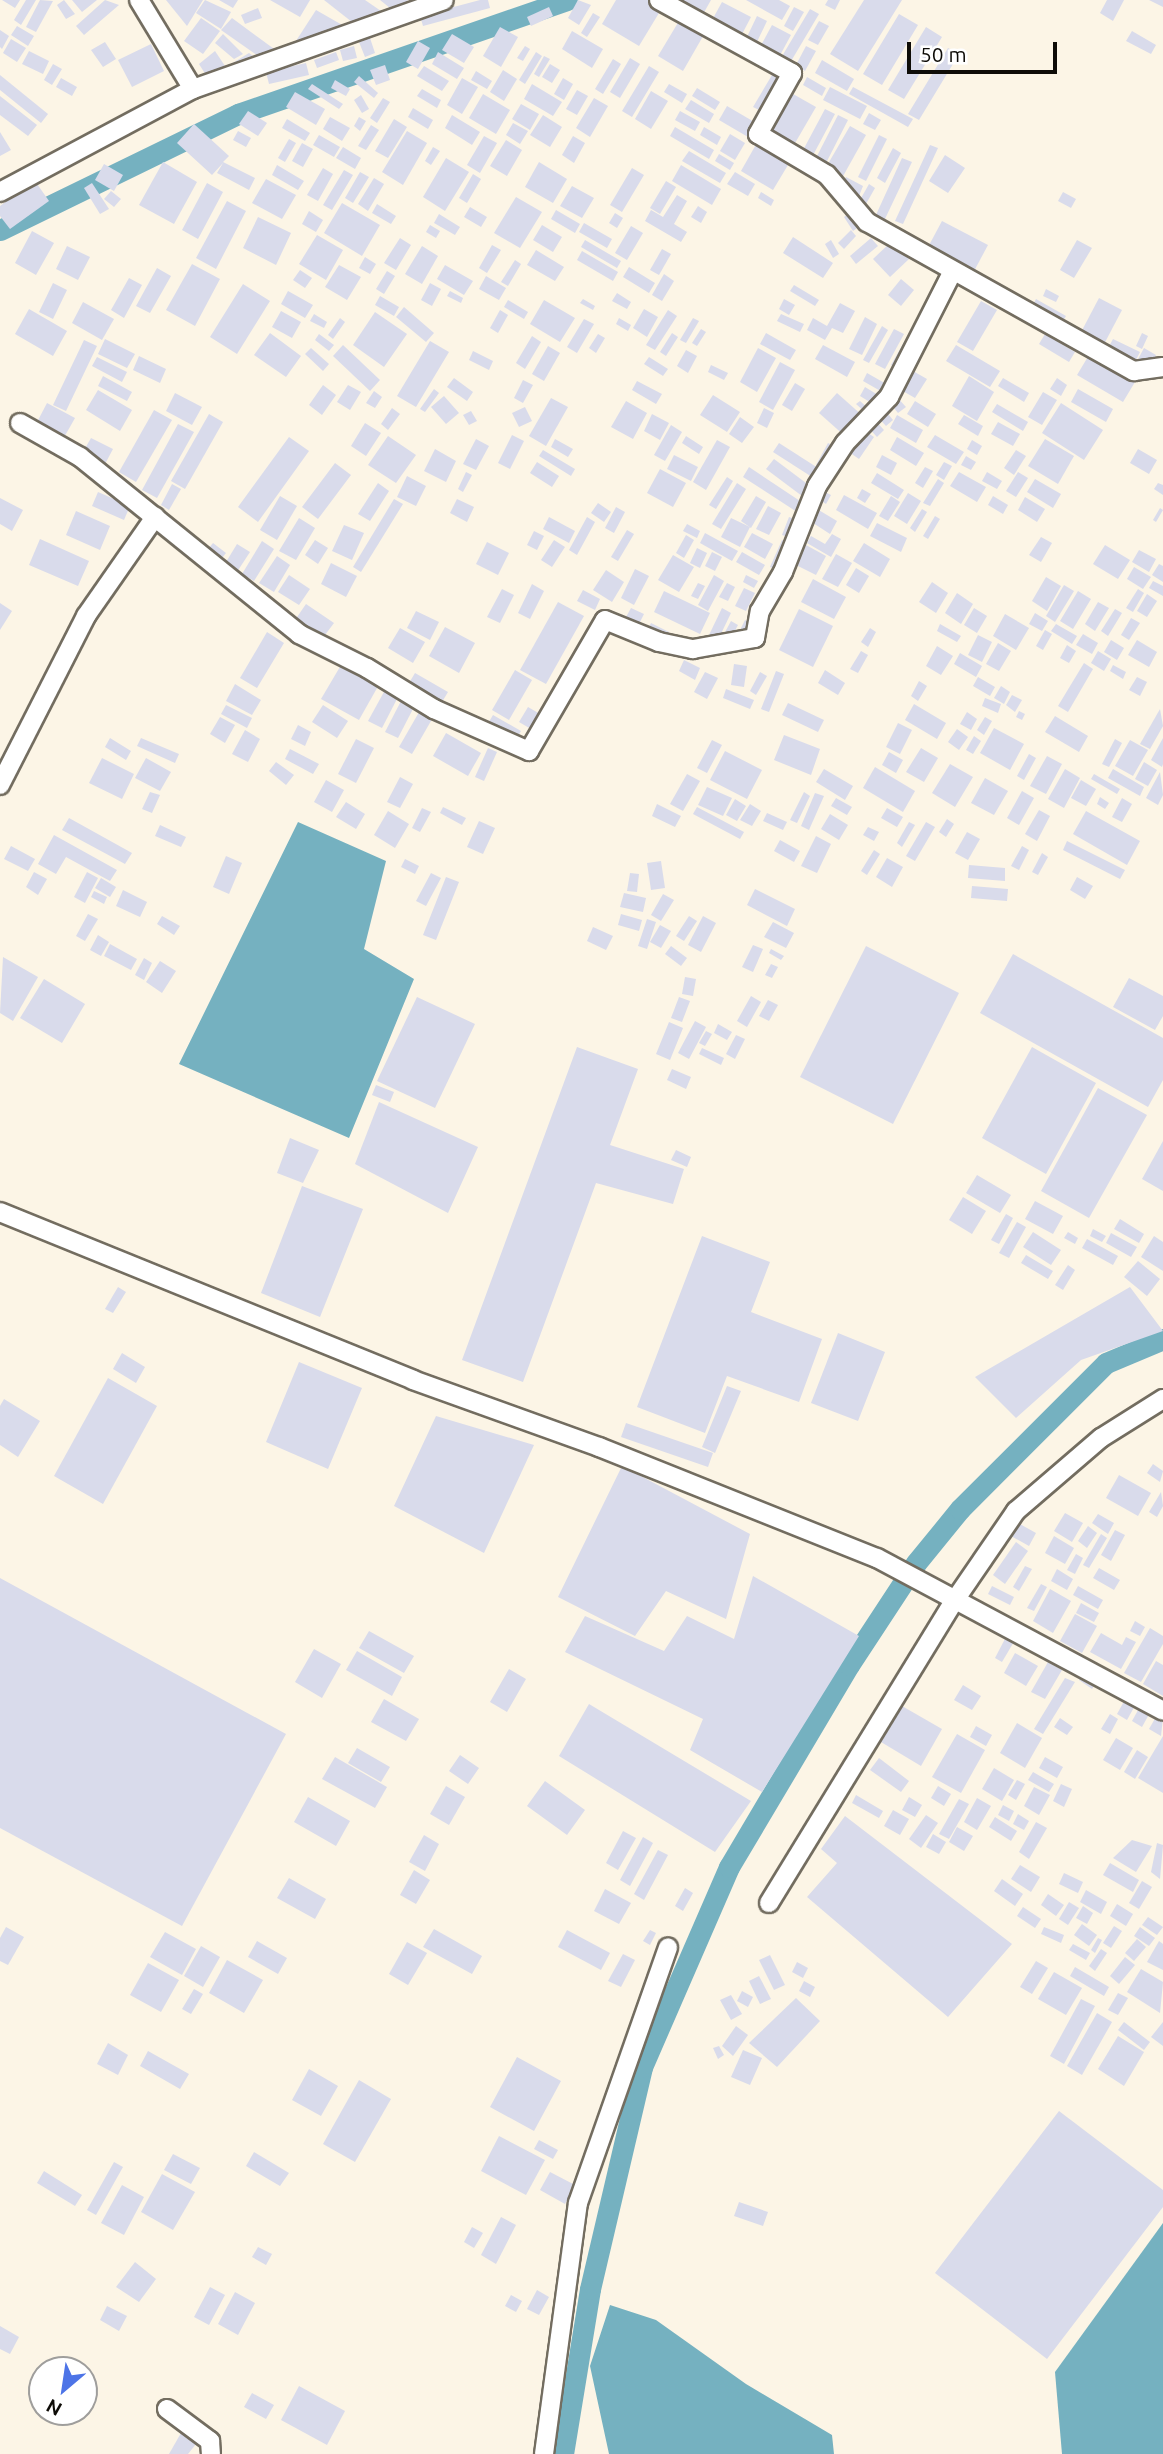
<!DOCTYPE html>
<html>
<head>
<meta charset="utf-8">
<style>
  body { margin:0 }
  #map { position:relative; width:1163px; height:2454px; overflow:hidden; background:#fcf5e6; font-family:Ubuntu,sans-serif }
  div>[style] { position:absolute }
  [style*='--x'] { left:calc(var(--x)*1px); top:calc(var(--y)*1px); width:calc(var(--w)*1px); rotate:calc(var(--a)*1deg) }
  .water>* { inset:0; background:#75b1c0 }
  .canal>* { height:21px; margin:-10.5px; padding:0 10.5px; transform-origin:10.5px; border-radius:10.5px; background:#75b1c0 }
  .building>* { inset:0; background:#d9dbeb }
  .roads { filter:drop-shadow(2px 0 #736d60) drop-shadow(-2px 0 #736d60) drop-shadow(0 2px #736d60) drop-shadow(0 -2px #736d60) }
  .minor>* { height:18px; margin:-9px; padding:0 9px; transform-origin:9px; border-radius:9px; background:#fff }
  span { translate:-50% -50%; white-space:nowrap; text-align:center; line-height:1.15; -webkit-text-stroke:6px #fff; paint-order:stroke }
  .north { position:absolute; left:28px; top:2356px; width:70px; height:70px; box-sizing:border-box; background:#fff; border:2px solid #9f9e9c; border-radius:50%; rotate:209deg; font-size:19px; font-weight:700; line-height:28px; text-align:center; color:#0e0c07 }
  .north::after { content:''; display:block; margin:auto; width:24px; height:32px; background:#4d74e7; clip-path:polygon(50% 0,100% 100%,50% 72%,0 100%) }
  .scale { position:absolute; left:907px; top:42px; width:150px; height:32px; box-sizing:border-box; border:4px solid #0e0c07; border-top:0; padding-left:9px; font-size:21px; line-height:24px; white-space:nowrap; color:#0e0c07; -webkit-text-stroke:5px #fff; paint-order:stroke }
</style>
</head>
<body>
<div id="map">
  <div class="water">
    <i style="clip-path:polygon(298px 822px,386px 861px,364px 949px,414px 979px,349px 1138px,179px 1064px)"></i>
    <i style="clip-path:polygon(1163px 2223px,1163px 2454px,1062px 2454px,1055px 2372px)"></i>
    <i style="clip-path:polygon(610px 2305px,656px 2320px,746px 2384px,832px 2435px,834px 2454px,609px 2454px,590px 2366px)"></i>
  </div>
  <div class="canal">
    <i style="--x:0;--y:230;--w:265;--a:-26"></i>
    <i style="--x:238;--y:114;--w:348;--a:-19.1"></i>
    <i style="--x:563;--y:2454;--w:167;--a:-80.7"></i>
    <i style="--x:590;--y:2289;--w:228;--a:-76.8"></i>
    <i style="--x:642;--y:2067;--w:218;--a:-66.5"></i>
    <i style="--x:729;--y:1867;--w:235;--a:-59.3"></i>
    <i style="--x:849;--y:1665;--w:122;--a:-56.7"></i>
    <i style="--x:916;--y:1563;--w:70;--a:-50.8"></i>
    <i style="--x:960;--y:1509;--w:206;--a:-45"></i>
    <i style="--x:1106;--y:1363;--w:62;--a:-22.8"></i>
  </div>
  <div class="building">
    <i style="clip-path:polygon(2px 0,20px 0,15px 8px)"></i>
    <i style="clip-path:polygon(26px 0,36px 0,21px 25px,14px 20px)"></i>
    <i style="clip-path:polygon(40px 0,53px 1px,36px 32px,26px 27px)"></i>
    <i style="clip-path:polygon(64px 0,75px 14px,66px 19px,57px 5px)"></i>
    <i style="clip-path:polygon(72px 0,97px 0,82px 12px)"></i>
    <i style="clip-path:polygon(105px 0,119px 5px,84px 35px,76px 26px)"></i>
    <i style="clip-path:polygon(166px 0,203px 0,187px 26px)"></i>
    <i style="clip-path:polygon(205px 0,231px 12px,221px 29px,196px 13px)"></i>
    <i style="clip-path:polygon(219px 0,238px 0,233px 8px)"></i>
    <i style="clip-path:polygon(270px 0,310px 0,300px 17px)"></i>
    <i style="clip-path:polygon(324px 0,365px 0,381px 11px,366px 33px)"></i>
    <i style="clip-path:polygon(380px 0,407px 0,410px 3px,395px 12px)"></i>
    <i style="clip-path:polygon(480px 0,488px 0,490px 8px,423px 26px,420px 16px)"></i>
    <i style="clip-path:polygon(578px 0,591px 5px,579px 25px,568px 18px)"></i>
    <i style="clip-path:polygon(616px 0,649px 0,662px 8px,639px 46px,602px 24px)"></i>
    <i style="clip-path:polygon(681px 0,711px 0,702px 16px)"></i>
    <i style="clip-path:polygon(746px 0,779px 0,790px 6px,782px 20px)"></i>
    <i style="clip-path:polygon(828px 0,840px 0,835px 10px,825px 5px)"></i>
    <i style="clip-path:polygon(864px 0,902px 0,858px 71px,830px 54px)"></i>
    <i style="clip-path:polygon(1107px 0,1124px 0,1113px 21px,1100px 13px)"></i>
    <i style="clip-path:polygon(1149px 0,1163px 0,1163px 7px)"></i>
    <i style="clip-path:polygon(722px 2px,751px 17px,740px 38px,711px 22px)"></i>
    <i style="clip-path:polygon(549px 7px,553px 16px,531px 26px,527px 17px)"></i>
    <i style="clip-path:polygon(794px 7px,804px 12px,793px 31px,784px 26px)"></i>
    <i style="clip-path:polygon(258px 8px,262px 18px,245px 24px,241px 15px)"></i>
    <i style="clip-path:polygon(810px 9px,819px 14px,787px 68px,778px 63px)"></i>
    <i style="clip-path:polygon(316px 10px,351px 30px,303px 46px,294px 44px)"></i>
    <i style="clip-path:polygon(593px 13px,600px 17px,587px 37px,581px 33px)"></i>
    <i style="clip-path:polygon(899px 14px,918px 25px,882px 85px,863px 74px)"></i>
    <i style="clip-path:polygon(682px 16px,706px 31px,683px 71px,658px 56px)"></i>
    <i style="clip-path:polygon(757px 16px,767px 21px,755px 46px,745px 41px)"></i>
    <i style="clip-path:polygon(201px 18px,220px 31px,203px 54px,184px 41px)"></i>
    <i style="clip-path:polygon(232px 18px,281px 54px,264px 60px,221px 30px)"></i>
    <i style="clip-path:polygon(819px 21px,829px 26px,818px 45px,808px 40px)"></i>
    <i style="clip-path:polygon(772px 25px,791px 35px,778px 59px,759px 49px)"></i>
    <i style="clip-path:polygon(17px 26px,34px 36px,28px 46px,11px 35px)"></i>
    <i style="clip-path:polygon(500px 27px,518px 37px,501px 67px,483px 56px)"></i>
    <i style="clip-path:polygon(926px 27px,942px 37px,904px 99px,888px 90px)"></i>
    <i style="clip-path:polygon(0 30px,9px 36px,2px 49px,0 47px)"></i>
    <i style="clip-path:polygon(572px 31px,603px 49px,592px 68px,562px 49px)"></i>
    <i style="clip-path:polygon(1132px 31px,1156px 45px,1151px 54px,1126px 41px)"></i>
    <i style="clip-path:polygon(223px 34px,243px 54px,234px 59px,215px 43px)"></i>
    <i style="clip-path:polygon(452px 34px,474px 47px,464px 63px,442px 50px)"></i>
    <i style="clip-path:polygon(370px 38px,375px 53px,365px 57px,359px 42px)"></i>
    <i style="clip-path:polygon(11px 39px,26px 48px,17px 62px,3px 53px)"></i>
    <i style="clip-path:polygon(418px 41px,430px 48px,418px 69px,406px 62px)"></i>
    <i style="clip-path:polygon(105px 42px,116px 59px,103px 67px,91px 50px)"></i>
    <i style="clip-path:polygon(151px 44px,164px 71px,132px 87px,118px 60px)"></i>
    <i style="clip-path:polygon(354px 46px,357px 58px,343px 61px,340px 50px)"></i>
    <i style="clip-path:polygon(525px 46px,530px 49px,523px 61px,517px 58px)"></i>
    <i style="clip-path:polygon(806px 46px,816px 51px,805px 71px,796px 65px)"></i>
    <i style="clip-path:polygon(948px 48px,959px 54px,919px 120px,908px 114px)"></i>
    <i style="clip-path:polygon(29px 51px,49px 61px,43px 74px,22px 64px)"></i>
    <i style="clip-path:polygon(215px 51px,229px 72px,209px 80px,199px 64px)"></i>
    <i style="clip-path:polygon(336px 52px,339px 60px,317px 68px,314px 60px)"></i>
    <i style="clip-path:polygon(438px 52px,464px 68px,457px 79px,432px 64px)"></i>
    <i style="clip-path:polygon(536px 52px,542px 56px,525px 84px,519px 80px)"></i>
    <i style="clip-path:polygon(249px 53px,260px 61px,239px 69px,231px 64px)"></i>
    <i style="clip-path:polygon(544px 56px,550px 59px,539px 77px,534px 74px)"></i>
    <i style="clip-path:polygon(630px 58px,640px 64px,620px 98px,610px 92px)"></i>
    <i style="clip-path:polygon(613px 59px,621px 64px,603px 94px,595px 89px)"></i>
    <i style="clip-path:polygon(822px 60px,854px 79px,847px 91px,815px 73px)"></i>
    <i style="clip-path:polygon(306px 63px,309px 75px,269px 84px,266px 72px)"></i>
    <i style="clip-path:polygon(53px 64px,62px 69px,52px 85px,44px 80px)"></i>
    <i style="clip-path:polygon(550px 64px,560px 70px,552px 83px,542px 77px)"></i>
    <i style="clip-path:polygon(385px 65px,390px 80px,376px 85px,370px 70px)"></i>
    <i style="clip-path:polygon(424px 66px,449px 81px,442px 91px,417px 76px)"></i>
    <i style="clip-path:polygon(649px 66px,659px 72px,632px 117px,622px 111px)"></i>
    <i style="clip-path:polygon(503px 70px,517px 79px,504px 101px,490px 92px)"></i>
    <i style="clip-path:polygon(476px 71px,492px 81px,487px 89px,471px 80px)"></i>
    <i style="clip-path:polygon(0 75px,48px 114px,41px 123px,0 90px)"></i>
    <i style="clip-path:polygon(772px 75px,778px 78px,759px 110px,753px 107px)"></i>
    <i style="clip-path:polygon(359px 76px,378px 93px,374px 98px,354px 82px)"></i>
    <i style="clip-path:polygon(807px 77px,826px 88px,822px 96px,803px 85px)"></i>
    <i style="clip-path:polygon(61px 78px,77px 87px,72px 96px,56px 87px)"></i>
    <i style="clip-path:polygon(462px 78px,478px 87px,462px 114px,447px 105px)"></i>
    <i style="clip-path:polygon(563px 78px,573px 84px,564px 100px,554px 94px)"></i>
    <i style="clip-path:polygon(335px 80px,350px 89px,346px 96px,331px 88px)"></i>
    <i style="clip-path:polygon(312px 84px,343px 104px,339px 109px,308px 89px)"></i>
    <i style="clip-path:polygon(532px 84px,562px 102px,553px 116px,524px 99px)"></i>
    <i style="clip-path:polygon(669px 84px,687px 94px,682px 103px,664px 92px)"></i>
    <i style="clip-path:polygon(830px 87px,867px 106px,860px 119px,823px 100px)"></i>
    <i style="clip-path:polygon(853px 87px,913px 119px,908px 127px,849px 94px)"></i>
    <i style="clip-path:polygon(697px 88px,720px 102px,715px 110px,692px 96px)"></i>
    <i style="clip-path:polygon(422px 89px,441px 100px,437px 108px,417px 96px)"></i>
    <i style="clip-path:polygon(577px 90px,588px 96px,577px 115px,566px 109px)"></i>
    <i style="clip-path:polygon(786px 90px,816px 107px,791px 150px,762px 134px)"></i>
    <i style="clip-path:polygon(651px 91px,668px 101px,651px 129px,635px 119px)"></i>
    <i style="clip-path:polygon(295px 92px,325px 109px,316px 125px,286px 107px)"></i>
    <i style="clip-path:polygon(483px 94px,510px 110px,496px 134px,469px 118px)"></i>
    <i style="clip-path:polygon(361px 95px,369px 109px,362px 113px,354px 100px)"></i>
    <i style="clip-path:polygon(0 96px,37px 125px,28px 136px,0 115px)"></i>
    <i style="clip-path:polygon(383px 98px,390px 102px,377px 123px,370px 118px)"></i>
    <i style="clip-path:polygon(594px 98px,608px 106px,590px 137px,576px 128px)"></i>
    <i style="clip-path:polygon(691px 100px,714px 114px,709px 123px,685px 109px)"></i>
    <i style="clip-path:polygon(521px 104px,539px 114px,530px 130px,512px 119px)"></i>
    <i style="clip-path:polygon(727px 106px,756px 123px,748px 137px,719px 120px)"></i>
    <i style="clip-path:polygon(413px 108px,433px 120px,428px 129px,408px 117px)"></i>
    <i style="clip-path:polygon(825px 109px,835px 114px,811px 159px,801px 154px)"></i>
    <i style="clip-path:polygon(248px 111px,267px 123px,258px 136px,239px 124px)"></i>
    <i style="clip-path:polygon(680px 111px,700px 122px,695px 131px,675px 120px)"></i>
    <i style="clip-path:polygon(869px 113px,881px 120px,875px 130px,863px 124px)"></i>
    <i style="clip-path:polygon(452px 115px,480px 132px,472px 145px,445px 128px)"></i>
    <i style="clip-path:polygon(543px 115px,562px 127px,550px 147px,530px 135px)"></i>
    <i style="clip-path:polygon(838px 115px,848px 120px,825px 165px,815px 160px)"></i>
    <i style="clip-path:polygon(330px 117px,350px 128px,342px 141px,323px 129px)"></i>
    <i style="clip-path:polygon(359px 117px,366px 121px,360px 131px,354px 126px)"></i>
    <i style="clip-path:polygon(287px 119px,310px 133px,305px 141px,282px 128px)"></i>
    <i style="clip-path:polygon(394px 119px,407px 127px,388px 158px,375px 151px)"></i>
    <i style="clip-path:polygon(513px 123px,528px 131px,520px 144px,506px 135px)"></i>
    <i style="clip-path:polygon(194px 124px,229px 156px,223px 162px,255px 178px,249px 190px,217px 173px,223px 163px,212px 175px,177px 143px)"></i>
    <i style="clip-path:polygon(371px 125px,379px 130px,366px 150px,358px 146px)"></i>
    <i style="clip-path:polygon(850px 126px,866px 135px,842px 178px,825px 169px)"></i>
    <i style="clip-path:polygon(675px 127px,714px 150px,709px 159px,670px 136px)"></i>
    <i style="clip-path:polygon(704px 127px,721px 137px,717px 145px,700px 135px)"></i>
    <i style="clip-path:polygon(238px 131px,251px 138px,246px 147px,233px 140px)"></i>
    <i style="clip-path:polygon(407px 131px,427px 143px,403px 185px,382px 172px)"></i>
    <i style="clip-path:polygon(0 132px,11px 150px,0 156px)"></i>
    <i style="clip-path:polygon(730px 134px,745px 143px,735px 160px,720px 151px)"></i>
    <i style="clip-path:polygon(319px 135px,340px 147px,334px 157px,313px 145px)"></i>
    <i style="clip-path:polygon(879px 135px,887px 139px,866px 181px,858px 177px)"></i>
    <i style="clip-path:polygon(484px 136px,497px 143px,480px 173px,467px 165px)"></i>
    <i style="clip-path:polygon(573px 136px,585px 143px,574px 163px,562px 155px)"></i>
    <i style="clip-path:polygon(289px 139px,296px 143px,285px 162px,278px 158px)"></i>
    <i style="clip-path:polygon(506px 140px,522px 150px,507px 176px,490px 166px)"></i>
    <i style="clip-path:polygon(758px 141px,791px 160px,773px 190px,741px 171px)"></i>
    <i style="clip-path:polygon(302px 143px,313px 149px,303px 167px,292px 161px)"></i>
    <i style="clip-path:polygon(930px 145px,938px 148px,903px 224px,895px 221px)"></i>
    <i style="clip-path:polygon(343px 147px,361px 158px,355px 169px,336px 158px)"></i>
    <i style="clip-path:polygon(433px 147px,440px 151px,431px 165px,425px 161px)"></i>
    <i style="clip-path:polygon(893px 148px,901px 153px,885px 183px,877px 178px)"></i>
    <i style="clip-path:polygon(689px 151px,726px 173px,720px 183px,682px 161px)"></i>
    <i style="clip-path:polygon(719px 154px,734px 163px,730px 170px,715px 161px)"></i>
    <i style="clip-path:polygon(945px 155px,965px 168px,948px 193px,929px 181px)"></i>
    <i style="clip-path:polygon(446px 158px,469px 172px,445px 211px,423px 197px)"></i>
    <i style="clip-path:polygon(902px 158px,912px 162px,884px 221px,875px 217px)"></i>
    <i style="clip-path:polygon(163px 162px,197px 182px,174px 224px,139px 205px)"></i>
    <i style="clip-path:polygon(539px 162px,567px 179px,553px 203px,525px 187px)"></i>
    <i style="clip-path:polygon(104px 164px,123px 175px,114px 191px,95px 180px)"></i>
    <i style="clip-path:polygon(277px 165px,304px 181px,298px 190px,272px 175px)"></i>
    <i style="clip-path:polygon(681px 165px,721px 189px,712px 205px,672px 181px)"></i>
    <i style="clip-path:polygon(323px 168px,333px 174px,318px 201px,307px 195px)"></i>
    <i style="clip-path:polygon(632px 168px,644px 175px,622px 212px,610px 205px)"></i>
    <i style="clip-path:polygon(344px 170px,353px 175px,332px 210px,323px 205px)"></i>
    <i style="clip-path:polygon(360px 172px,369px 177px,353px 203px,345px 198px)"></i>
    <i style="clip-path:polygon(735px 172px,755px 184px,748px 196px,727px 184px)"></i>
    <i style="clip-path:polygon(473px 174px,481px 179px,467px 203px,459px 198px)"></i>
    <i style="clip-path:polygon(846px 177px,863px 186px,859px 196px,841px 186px)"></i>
    <i style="clip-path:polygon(374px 178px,384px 184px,368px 211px,358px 204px)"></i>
    <i style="clip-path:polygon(266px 179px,296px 195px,282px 219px,252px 203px)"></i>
    <i style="clip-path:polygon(35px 181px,49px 201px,10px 229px,0 216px,0 206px)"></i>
    <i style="clip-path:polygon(666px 181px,676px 187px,660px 214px,650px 208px)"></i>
    <i style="clip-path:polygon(92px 183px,109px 209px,100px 214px,84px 188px)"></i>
    <i style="clip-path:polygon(207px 183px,223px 192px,198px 239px,182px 230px)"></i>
    <i style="clip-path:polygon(869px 184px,875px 188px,862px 211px,856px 207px)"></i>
    <i style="clip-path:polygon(572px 186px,594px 198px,582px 218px,560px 206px)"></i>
    <i style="clip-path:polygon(111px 191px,121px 199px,114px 207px,104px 199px)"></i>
    <i style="clip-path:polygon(761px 192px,774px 200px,771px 206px,758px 198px)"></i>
    <i style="clip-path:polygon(1063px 192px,1076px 199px,1071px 208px,1058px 201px)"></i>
    <i style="clip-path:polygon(677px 195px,687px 201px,674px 224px,687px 232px,681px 242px,645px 221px,651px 210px,663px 217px)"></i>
    <i style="clip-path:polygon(516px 197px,542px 212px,520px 248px,494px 233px)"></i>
    <i style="clip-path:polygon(227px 201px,246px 211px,216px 269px,196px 258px)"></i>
    <i style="clip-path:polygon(342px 203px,380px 225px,362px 256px,324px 233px)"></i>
    <i style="clip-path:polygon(377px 204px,396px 216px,391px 224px,372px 213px)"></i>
    <i style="clip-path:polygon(698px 206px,707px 212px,701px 223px,691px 217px)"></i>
    <i style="clip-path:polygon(470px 207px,487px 217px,481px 227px,464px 217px)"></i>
    <i style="clip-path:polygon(556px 210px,580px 224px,575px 233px,551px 219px)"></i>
    <i style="clip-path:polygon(309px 211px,323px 220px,316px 232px,302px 224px)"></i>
    <i style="clip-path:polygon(851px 212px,860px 226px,853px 231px,844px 217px)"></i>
    <i style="clip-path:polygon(615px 213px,623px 218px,617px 228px,609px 223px)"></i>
    <i style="clip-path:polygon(439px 214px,460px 227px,455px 235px,434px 223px)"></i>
    <i style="clip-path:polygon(258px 217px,291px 233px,276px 265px,243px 248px)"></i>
    <i style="clip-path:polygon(942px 221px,988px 245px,973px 273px,927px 249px)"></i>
    <i style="clip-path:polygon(584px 223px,612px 239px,607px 248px,579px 232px)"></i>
    <i style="clip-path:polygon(430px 225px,440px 231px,436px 238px,426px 232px)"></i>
    <i style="clip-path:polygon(542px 225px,562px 237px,553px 252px,533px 240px)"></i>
    <i style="clip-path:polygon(631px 226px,643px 233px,627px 260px,615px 253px)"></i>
    <i style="clip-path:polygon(851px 230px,856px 236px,844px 249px,838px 243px)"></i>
    <i style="clip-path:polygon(32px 231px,54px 243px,36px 275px,15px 263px)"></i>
    <i style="clip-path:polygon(317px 235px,343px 250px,326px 280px,299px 264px)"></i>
    <i style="clip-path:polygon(793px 237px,833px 263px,823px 278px,783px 253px)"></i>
    <i style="clip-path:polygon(400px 238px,411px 245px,396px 270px,384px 263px)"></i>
    <i style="clip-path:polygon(871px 238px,878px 246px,856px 264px,850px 256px)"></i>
    <i style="clip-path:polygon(585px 240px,621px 261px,617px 268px,581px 247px)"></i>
    <i style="clip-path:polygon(831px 240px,839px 254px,833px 258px,825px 244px)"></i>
    <i style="clip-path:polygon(1077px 240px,1092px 248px,1074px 278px,1060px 270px)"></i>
    <i style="clip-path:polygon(892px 241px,909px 259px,890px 277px,873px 259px)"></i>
    <i style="clip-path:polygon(492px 245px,501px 250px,487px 273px,479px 268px)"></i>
    <i style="clip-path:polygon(67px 246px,90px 257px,78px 280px,56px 269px)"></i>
    <i style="clip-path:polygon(422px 246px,438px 256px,422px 284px,405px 274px)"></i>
    <i style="clip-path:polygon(662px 249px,671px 254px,659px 275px,650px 270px)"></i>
    <i style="clip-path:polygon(536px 250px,564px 267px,555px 281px,527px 265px)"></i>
    <i style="clip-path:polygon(582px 251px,618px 272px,613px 281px,577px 260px)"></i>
    <i style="clip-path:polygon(365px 257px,376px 264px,370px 274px,359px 268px)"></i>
    <i style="clip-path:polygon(515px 260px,521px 264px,508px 286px,501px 282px)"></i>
    <i style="clip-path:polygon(192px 264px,220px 279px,195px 326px,166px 310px)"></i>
    <i style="clip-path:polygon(339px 265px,361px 277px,347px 300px,325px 287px)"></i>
    <i style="clip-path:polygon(445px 265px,473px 281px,464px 295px,437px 279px)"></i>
    <i style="clip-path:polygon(629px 267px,655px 283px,649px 293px,623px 277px)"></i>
    <i style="clip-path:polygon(157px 268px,171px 276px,150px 313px,136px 306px)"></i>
    <i style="clip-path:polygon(300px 270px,312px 278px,305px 288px,293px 280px)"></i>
    <i style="clip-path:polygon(387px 271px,395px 276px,384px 294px,376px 289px)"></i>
    <i style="clip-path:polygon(664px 274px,674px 281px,662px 301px,652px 295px)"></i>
    <i style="clip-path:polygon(486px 276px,506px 288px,499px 300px,479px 289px)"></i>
    <i style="clip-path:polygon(129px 278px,142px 285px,124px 318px,111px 310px)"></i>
    <i style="clip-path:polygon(901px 279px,914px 290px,901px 306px,888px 295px)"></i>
    <i style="clip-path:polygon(53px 283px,67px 290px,53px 319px,39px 312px)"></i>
    <i style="clip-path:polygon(430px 283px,441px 289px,432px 306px,421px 300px)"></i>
    <i style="clip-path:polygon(243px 284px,270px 301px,237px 354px,210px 337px)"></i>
    <i style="clip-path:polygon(794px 285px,819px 300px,815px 306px,790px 291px)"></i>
    <i style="clip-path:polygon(1046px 289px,1059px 296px,1056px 302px,1043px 296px)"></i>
    <i style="clip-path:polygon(288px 291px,313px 305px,305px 318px,281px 304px)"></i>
    <i style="clip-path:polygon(450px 291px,463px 298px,461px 303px,447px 296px)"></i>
    <i style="clip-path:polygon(617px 293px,631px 302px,627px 309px,612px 301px)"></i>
    <i style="clip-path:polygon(380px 296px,399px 307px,394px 316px,375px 305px)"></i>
    <i style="clip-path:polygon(1099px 298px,1122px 310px,1102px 348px,1079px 336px)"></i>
    <i style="clip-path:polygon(583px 299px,595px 306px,593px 310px,580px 303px)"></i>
    <i style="clip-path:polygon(784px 299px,795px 305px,789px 315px,779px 309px)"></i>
    <i style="clip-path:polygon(1036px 299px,1066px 316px,1060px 326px,1030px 310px)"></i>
    <i style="clip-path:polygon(508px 300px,528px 312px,524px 319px,504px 307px)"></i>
    <i style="clip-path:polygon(544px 300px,575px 318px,560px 342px,530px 324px)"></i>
    <i style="clip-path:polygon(981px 301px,997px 310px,973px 351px,957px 342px)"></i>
    <i style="clip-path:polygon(83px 302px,114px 319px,102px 340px,72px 323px)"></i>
    <i style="clip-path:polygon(840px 303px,855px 311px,843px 333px,832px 328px,825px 340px,807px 330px,813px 318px,827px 326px)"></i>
    <i style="clip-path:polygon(404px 307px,434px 333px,426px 342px,396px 317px)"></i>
    <i style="clip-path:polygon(29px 309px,67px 331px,53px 356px,15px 334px)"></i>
    <i style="clip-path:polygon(644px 309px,658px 317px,647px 337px,633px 328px)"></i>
    <i style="clip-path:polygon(500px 310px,508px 315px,498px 333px,490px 328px)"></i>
    <i style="clip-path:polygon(668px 310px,677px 316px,655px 350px,646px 345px)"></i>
    <i style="clip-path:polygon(281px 311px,301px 322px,292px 338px,272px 327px)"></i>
    <i style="clip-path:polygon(375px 312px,407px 334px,384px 367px,353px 345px)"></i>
    <i style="clip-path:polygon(314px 314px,327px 322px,324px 328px,310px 321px)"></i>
    <i style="clip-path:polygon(781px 314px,804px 324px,800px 332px,777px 321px)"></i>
    <i style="clip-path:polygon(865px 317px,877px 324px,862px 355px,849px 349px)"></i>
    <i style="clip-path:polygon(340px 318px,345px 322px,333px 339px,328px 335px)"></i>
    <i style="clip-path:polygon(619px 318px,631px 325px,628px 331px,616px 324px)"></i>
    <i style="clip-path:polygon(693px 318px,699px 321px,686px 343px,680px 340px)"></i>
    <i style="clip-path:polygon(584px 319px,594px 324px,577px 353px,567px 347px)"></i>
    <i style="clip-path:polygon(882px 326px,888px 330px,869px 363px,863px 360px)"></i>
    <i style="clip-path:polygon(701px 329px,706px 332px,697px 346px,692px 343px)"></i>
    <i style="clip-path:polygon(894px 329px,904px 334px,885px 369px,875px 364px)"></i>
    <i style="clip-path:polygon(270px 333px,301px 356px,286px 377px,254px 355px)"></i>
    <i style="clip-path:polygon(672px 333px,678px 337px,666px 356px,660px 352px)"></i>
    <i style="clip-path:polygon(766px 333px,796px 350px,790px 360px,760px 344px)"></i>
    <i style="clip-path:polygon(1142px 333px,1148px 336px,1142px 349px,1136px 346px)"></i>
    <i style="clip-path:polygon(319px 334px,334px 345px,329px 351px,315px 340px)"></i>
    <i style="clip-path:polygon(598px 334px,605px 338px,596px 353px,589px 348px)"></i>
    <i style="clip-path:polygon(1045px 334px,1075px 352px,1069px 362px,1039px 344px)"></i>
    <i style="clip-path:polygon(908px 335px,918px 340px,901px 371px,891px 365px)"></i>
    <i style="clip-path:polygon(532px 336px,541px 342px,525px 369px,516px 363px)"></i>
    <i style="clip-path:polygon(105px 339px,135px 354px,127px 368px,98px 354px)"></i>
    <i style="clip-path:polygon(1113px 339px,1140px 352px,1133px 366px,1106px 352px)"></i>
    <i style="clip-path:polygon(84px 340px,97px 346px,66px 411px,53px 405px)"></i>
    <i style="clip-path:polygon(430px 341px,449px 352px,416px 407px,397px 396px)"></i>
    <i style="clip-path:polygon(343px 345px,380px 380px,370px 391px,333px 356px)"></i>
    <i style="clip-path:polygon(823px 345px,855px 362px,847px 377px,815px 359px)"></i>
    <i style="clip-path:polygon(956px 345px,1000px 371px,990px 387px,946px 361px)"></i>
    <i style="clip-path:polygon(548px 346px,560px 353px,544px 381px,532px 374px)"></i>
    <i style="clip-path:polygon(311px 348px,329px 364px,323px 371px,305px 354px)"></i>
    <i style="clip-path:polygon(758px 348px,776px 358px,757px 392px,740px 382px)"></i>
    <i style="clip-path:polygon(1144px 348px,1156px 355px,1149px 368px,1137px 361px)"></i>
    <i style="clip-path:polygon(686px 350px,697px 356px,688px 373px,677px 366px)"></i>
    <i style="clip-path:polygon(473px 351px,493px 361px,489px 370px,469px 360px)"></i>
    <i style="clip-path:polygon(1089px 355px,1135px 382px,1123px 402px,1077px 375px)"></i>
    <i style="clip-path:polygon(139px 356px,166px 369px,160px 383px,133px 370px)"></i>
    <i style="clip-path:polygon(97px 357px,127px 372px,122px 382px,92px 366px)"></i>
    <i style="clip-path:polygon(649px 357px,668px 369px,663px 376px,644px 364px)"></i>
    <i style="clip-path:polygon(780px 362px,795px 370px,773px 410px,759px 402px)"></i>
    <i style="clip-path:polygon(711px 365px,728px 373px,724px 380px,708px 372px)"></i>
    <i style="clip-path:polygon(913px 371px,927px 379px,915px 398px,901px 390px)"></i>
    <i style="clip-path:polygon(867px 373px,888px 385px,884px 393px,863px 381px)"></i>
    <i style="clip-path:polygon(103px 376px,132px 392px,127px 401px,98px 386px)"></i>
    <i style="clip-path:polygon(969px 376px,994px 392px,977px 421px,952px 406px)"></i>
    <i style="clip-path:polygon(454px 378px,473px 392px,467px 401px,447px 387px)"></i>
    <i style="clip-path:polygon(1003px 378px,1029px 393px,1024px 402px,998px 386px)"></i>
    <i style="clip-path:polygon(1057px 378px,1067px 385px,1061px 396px,1050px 389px)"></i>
    <i style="clip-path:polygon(523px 380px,533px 385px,523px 403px,514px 398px)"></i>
    <i style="clip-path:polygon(637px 381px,662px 394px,656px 404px,632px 390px)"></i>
    <i style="clip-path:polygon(795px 383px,805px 389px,792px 411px,782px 405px)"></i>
    <i style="clip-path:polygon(323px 385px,336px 395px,322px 415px,309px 405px)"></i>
    <i style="clip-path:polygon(348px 385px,361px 392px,350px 410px,337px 402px)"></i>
    <i style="clip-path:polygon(865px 387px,878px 395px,873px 404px,860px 396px)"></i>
    <i style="clip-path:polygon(434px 389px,439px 393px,425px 412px,420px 409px)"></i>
    <i style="clip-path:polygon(1078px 389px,1113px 409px,1106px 422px,1071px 402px)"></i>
    <i style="clip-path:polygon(98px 390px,132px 410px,120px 431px,86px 410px)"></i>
    <i style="clip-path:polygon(374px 391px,382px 397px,375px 408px,366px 403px)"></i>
    <i style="clip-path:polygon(1043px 392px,1057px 400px,1042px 425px,1028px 417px)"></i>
    <i style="clip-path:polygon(175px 393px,202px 407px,192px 425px,166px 411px)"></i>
    <i style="clip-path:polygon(837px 393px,864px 417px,846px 437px,819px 413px)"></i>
    <i style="clip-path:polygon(713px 395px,740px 412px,727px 432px,700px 415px)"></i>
    <i style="clip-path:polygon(444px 396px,459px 413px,446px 424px,431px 407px)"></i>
    <i style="clip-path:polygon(896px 396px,906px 407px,898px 413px,889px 402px)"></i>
    <i style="clip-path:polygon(551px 398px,568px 407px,546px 446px,529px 436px)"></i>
    <i style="clip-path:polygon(626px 401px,647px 413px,633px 439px,611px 427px)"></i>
    <i style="clip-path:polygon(860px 401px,869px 409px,866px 413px,856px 404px)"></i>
    <i style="clip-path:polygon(915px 401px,936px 414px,928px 427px,907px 414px)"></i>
    <i style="clip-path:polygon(47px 403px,75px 418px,62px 441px,35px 426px)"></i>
    <i style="clip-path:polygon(1061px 403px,1103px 430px,1084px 460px,1042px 433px)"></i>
    <i style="clip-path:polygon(997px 404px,1028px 422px,1023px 431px,992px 412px)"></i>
    <i style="clip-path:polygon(525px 407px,532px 421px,519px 427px,512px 413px)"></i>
    <i style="clip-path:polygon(392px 408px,400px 414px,388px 430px,381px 424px)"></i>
    <i style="clip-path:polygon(764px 408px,774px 413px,767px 428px,757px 423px)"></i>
    <i style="clip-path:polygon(884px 409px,893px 420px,886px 426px,876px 415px)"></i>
    <i style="clip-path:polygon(154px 410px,172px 420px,136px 482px,119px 472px)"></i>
    <i style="clip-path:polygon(471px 411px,477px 421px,469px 425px,463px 415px)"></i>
    <i style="clip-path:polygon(209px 414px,223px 422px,185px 489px,171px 481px)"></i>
    <i style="clip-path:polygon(652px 414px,669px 423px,660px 440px,644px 431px)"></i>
    <i style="clip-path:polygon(897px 415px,923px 430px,916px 443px,890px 428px)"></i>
    <i style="clip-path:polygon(964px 415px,983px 426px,978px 436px,958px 424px)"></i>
    <i style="clip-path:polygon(740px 417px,754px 427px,742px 443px,729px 434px)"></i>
    <i style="clip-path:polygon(874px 419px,884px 430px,877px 437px,867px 426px)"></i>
    <i style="clip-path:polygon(998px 422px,1020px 434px,1013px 446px,991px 434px)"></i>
    <i style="clip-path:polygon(365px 423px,381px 433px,366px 456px,351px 446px)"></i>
    <i style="clip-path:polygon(178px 424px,194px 432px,157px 498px,142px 490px)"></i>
    <i style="clip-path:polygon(671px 425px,682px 432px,665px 461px,654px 455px)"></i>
    <i style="clip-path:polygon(862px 429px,874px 437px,859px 459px,846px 450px)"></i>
    <i style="clip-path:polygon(512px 435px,524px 441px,510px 469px,498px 463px)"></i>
    <i style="clip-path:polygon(935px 435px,964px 452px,956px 464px,927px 447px)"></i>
    <i style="clip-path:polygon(388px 436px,416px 455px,396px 483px,368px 465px)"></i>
    <i style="clip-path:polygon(686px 436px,703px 447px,699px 454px,682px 443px)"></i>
    <i style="clip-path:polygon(289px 437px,309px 451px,258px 522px,238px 507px)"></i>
    <i style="clip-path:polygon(897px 437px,924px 453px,916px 466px,890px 450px)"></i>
    <i style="clip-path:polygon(91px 438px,113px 449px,105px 464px,83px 452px)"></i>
    <i style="clip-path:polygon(476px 439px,489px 446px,476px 470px,463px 464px)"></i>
    <i style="clip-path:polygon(555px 439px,573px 449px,568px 457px,551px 447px)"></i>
    <i style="clip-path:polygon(1045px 439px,1074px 456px,1058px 484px,1028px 466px)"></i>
    <i style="clip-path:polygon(717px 440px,730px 447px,706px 490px,693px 482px)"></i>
    <i style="clip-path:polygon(972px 440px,982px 446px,977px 455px,967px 449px)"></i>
    <i style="clip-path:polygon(779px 443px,818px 468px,812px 477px,773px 452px)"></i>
    <i style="clip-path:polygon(828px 443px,836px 447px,823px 469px,816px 465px)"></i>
    <i style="clip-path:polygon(435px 449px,456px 461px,446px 482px,424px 471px)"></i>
    <i style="clip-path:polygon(1138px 449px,1157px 460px,1149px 474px,1130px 463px)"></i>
    <i style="clip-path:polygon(543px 450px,575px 469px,571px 476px,539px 456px)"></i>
    <i style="clip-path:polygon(1016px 450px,1026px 456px,1014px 475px,1004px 468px)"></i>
    <i style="clip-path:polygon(674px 455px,698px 467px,691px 481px,667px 469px)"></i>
    <i style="clip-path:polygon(882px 455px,897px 463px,891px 475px,876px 467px)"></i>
    <i style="clip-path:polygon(966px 456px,976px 462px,971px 470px,961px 465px)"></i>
    <i style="clip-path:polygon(774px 459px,810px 486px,802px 496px,766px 469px)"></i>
    <i style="clip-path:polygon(537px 462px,559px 476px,552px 487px,530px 473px)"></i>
    <i style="clip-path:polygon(944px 462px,952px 466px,944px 480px,936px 475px)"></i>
    <i style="clip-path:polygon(335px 463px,351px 475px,318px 519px,302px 507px)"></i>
    <i style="clip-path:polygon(749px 467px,803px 503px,797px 512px,743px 477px)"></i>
    <i style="clip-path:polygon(925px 467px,933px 471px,923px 488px,915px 483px)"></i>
    <i style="clip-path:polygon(660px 469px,686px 483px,673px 507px,647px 493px)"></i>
    <i style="clip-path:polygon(466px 472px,472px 475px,463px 492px,458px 489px)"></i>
    <i style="clip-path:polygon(959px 472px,986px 487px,977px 502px,950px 486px)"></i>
    <i style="clip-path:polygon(987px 472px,1002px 481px,997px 489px,982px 481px)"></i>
    <i style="clip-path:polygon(1018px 472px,1028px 478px,1016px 497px,1006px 491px)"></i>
    <i style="clip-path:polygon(877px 473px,904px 490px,898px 499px,871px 483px)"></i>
    <i style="clip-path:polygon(407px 476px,426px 486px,416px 506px,397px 497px)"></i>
    <i style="clip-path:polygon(727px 477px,733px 481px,716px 509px,709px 505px)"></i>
    <i style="clip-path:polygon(938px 479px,944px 483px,930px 506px,923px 503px)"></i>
    <i style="clip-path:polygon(1035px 479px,1061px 494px,1053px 508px,1027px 492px)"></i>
    <i style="clip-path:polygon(378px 483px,389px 491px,370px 521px,358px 514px)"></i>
    <i style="clip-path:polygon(737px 483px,746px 489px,721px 529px,712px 524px)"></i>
    <i style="clip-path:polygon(1158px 483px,1163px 485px,1163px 495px,1154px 489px)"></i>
    <i style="clip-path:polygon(172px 484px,181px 489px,169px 510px,161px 505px)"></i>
    <i style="clip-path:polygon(131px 487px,157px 504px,154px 509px)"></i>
    <i style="clip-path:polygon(862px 489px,871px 494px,865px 503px,857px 498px)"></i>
    <i style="clip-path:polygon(821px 490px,831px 495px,826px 504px,817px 498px)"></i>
    <i style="clip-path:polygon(98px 492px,130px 506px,124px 520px,92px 506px)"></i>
    <i style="clip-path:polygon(908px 493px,921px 501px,907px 524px,894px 516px)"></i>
    <i style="clip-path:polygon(844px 495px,877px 513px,868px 529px,836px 510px)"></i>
    <i style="clip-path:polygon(280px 496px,297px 506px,277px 540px,260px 530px)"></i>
    <i style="clip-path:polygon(756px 496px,766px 502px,751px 528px,741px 521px)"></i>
    <i style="clip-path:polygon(891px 496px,900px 502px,888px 521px,879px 516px)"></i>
    <i style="clip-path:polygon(993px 496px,1008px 505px,1003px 514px,988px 505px)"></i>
    <i style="clip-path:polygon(1025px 497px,1045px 509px,1037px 522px,1018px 510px)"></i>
    <i style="clip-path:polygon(0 498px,23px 510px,12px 531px,0 524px)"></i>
    <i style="clip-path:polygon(394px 499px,403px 504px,361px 572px,353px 567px)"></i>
    <i style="clip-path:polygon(457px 499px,474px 507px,467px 522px,450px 513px)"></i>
    <i style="clip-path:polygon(598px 503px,611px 512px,604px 522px,591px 513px)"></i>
    <i style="clip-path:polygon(768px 506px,781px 513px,769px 535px,756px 529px)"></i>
    <i style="clip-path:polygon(616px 507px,625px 512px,614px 533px,605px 528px)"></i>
    <i style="clip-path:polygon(1160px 508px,1163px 510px,1156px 522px,1153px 520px)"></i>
    <i style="clip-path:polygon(817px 509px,837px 521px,830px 534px,810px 521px)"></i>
    <i style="clip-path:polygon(922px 509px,927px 512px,915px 532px,910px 528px)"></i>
    <i style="clip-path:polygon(76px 511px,110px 526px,100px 550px,66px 535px)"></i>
    <i style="clip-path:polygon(935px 516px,940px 519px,928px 539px,923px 536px)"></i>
    <i style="clip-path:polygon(549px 517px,575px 531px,569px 543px,543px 529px)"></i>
    <i style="clip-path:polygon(587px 517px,595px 522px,577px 555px,569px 550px)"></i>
    <i style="clip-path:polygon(789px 517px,798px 520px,791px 538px,782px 535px)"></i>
    <i style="clip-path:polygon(299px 518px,315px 528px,296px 560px,279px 551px)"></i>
    <i style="clip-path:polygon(731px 518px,750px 527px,740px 547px,721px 537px)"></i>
    <i style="clip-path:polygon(877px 523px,907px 538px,901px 552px,870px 536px)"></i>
    <i style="clip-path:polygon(687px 524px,700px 531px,697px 538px,683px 531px)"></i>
    <i style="clip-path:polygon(344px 525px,364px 533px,352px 560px,332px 551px)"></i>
    <i style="clip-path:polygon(627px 530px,634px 534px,618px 561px,611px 557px)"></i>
    <i style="clip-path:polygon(534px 531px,544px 536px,537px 550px,527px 545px)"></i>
    <i style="clip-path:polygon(705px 533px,738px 551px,732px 561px,700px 543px)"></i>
    <i style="clip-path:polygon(752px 533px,773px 544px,765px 559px,744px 547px)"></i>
    <i style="clip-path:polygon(832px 534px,841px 539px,831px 557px,807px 543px,811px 536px,825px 544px)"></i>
    <i style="clip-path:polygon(686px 535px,694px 540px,684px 558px,676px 553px)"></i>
    <i style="clip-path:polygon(1041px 537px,1052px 543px,1041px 562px,1029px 555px)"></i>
    <i style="clip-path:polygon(40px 539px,89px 561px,78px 586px,29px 565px)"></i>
    <i style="clip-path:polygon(315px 540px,328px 548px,318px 564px,305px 555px)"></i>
    <i style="clip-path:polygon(554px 540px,565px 547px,552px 567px,541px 560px)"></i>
    <i style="clip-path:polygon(782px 540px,791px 544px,779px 571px,770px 567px)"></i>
    <i style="clip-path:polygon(262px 541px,274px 549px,254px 581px,242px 574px)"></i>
    <i style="clip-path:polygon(487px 542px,509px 553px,498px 575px,476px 564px)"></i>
    <i style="clip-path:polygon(213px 543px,226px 553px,218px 563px,205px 553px)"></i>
    <i style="clip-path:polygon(864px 543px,890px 559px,880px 577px,853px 561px)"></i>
    <i style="clip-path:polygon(237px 544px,250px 552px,235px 575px,223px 567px)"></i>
    <i style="clip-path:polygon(806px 545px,826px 556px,816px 575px,796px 565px)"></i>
    <i style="clip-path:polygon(1105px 545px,1130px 560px,1118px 579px,1093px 564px)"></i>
    <i style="clip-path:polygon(697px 548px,707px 553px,700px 568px,690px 563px)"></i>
    <i style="clip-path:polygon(1139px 550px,1156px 559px,1149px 572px,1132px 562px)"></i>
    <i style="clip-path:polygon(712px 552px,722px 557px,715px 571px,705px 566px)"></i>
    <i style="clip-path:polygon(742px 552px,765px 565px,759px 575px,736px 562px)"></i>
    <i style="clip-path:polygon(836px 554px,852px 563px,838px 587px,822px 579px)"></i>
    <i style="clip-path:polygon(673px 555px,694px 567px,679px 592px,658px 580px)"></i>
    <i style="clip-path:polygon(277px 556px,290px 565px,274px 592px,259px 583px)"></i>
    <i style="clip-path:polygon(331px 563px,357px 576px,346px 597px,321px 584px)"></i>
    <i style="clip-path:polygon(1159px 564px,1163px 566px,1163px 582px,1152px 575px)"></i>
    <i style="clip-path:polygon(1134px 567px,1151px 577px,1143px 589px,1127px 579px)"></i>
    <i style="clip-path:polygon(856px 568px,869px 576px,859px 593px,846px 585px)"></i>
    <i style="clip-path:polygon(635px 569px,649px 576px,634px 605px,621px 598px)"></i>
    <i style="clip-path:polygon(606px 570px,624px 582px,612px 602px,593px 590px)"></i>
    <i style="clip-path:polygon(289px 575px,310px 589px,299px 605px,278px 592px)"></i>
    <i style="clip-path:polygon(714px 575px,724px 581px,708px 611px,698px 605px)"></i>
    <i style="clip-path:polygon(746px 575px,758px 581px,754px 588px,743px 582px)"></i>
    <i style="clip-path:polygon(1046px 577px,1061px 586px,1047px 611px,1032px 601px)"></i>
    <i style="clip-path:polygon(813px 579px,846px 597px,834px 619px,801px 602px)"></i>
    <i style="clip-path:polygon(1153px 581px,1163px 586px,1163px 596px,1149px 588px)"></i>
    <i style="clip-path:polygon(932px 582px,948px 593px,936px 613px,919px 602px)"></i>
    <i style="clip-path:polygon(698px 583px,705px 586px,698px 599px,691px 596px)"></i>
    <i style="clip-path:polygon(727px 583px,735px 587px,728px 601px,719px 597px)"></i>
    <i style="clip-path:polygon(532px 584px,544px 591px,530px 619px,518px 613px)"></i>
    <i style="clip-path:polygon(1064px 585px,1074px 591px,1055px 622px,1046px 616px)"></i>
    <i style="clip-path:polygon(744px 588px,755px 593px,746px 611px,735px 606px)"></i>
    <i style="clip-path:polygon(502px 589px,514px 595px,500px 623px,487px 617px)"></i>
    <i style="clip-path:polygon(1138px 589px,1144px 593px,1133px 612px,1126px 608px)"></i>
    <i style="clip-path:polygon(583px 590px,600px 599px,595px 610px,577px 601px)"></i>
    <i style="clip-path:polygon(664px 591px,710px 613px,700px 634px,654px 612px)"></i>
    <i style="clip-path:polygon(1078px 591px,1091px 599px,1073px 629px,1060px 621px)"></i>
    <i style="clip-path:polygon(957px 593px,973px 604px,961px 624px,945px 613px)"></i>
    <i style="clip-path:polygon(1147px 594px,1157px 601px,1147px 617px,1137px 611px)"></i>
    <i style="clip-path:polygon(558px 602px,584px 616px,546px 684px,520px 670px)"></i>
    <i style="clip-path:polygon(1098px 602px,1109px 608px,1095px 631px,1085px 624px)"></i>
    <i style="clip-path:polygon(0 603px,12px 611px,0 630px)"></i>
    <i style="clip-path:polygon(306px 604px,334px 623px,322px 639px,295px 620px)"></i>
    <i style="clip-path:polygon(631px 608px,644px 614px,639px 624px,626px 617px)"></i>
    <i style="clip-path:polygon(722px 608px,731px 613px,718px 640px,709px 635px)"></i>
    <i style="clip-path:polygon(974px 608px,987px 616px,977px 633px,964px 625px)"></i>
    <i style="clip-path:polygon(799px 609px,833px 626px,813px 667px,779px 650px)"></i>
    <i style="clip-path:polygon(1115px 609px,1122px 613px,1108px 636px,1101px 631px)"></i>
    <i style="clip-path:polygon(416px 611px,439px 622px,430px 640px,407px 628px)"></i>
    <i style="clip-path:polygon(1035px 613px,1048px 621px,1042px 631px,1029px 624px)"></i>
    <i style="clip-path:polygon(1005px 614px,1029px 628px,1016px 650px,993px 636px)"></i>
    <i style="clip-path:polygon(1131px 618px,1140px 623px,1129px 640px,1121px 635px)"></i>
    <i style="clip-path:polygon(745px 620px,752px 624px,745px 637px,738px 634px)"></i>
    <i style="clip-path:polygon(731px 621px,738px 625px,731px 638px,724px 634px)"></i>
    <i style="clip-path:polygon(651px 623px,669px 632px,665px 640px,647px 631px)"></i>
    <i style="clip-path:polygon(940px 624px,961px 636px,957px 642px,937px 631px)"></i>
    <i style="clip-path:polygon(1056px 624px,1077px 636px,1072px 644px,1051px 631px)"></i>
    <i style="clip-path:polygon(445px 627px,475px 643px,459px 673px,429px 656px)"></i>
    <i style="clip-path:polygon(400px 628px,425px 642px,413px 663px,388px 648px)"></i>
    <i style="clip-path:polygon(870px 628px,876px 632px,868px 647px,861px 642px)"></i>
    <i style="clip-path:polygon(1045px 630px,1052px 634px,1043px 650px,1036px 646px)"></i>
    <i style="clip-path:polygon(267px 632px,284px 643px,257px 688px,240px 678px)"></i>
    <i style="clip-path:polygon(1083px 634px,1098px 643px,1092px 654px,1076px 645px)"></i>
    <i style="clip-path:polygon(978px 635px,992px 642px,982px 662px,968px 655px)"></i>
    <i style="clip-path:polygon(1111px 640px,1124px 648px,1117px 660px,1104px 652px)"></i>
    <i style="clip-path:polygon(1137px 640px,1157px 652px,1149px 667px,1128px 655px)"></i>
    <i style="clip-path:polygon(998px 643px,1011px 651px,999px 671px,986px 664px)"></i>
    <i style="clip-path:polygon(1067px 645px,1076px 651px,1069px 663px,1060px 658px)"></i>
    <i style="clip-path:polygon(937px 646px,953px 656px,941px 675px,926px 666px)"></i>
    <i style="clip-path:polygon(861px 651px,868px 655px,858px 673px,850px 669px)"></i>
    <i style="clip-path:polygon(1098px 651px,1111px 659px,1104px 671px,1091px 663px)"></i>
    <i style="clip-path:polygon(960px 653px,982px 666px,976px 677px,954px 664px)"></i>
    <i style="clip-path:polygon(344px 660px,381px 681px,359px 720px,321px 699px)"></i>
    <i style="clip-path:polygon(684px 660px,700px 668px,695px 680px,679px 671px)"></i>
    <i style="clip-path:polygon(1084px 663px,1093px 669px,1068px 712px,1058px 706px)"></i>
    <i style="clip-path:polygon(734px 664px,747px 666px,744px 687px,731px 685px)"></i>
    <i style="clip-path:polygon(1113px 665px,1126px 672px,1123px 679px,1110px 671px)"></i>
    <i style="clip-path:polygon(515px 670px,532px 680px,509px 720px,492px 710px)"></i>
    <i style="clip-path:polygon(825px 670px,845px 683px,838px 695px,818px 683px)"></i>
    <i style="clip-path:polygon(776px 671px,784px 674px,769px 712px,761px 709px)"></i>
    <i style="clip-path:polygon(705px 672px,718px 678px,707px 699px,694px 692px)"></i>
    <i style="clip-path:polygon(760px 672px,767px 676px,756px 695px,750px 691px)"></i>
    <i style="clip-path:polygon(415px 673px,448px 692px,439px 707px,406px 688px)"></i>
    <i style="clip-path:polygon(978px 677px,995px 687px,990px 696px,973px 686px)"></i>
    <i style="clip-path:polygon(1137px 677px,1147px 682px,1140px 696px,1129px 690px)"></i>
    <i style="clip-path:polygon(919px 681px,927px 686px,918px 701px,911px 696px)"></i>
    <i style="clip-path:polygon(235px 684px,261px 700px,252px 715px,226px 701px)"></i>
    <i style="clip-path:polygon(1001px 686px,1010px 692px,1004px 704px,994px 698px)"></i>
    <i style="clip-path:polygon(726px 689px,754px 700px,750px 709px,723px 698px)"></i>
    <i style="clip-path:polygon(385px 690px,398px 697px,382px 728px,368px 721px)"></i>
    <i style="clip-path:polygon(1012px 695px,1022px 700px,1015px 712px,1006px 705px)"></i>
    <i style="clip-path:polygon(985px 698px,1001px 704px,998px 713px,982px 706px)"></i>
    <i style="clip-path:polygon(401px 701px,414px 707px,398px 738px,385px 732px)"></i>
    <i style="clip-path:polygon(788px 703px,824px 720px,818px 732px,782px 715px)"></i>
    <i style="clip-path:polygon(914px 704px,946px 723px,937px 739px,905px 720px)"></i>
    <i style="clip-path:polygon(226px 705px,252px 718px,247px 728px,221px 714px)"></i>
    <i style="clip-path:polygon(323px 705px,348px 721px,337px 738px,312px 722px)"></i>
    <i style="clip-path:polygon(422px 707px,435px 714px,412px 754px,399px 747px)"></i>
    <i style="clip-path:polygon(528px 707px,540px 714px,531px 729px,519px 722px)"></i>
    <i style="clip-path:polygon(1160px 709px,1163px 726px,1150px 749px,1140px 744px)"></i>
    <i style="clip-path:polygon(1019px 711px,1025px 714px,1022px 720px,1016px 717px)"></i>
    <i style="clip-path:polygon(967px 712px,977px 719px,971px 730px,960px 724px)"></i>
    <i style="clip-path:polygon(493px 715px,521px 731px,515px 741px,487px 725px)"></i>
    <i style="clip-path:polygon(1055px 716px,1088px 736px,1079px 752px,1045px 732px)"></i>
    <i style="clip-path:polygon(220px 717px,235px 725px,225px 743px,210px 734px)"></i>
    <i style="clip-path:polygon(985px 717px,992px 721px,984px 735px,977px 730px)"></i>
    <i style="clip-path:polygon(898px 723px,912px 730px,900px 754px,886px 747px)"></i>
    <i style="clip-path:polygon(298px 725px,311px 732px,305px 746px,291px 739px)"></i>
    <i style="clip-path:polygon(994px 728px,1024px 744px,1010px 770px,980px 753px)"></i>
    <i style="clip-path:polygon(957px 729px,968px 737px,959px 750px,948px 742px)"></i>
    <i style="clip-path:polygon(245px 730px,260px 739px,248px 762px,232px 754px)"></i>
    <i style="clip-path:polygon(446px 733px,481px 753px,468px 776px,433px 756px)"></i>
    <i style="clip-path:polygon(784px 735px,820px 749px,811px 775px,774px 760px)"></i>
    <i style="clip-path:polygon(974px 736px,981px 741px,973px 754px,966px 750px)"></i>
    <i style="clip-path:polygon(110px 738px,131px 751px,126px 760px,105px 747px)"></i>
    <i style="clip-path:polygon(141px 738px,179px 754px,175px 763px,137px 746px)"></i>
    <i style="clip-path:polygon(1163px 738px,1163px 764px,1162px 767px,1151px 760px)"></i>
    <i style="clip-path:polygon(356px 739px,374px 748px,356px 783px,338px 774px)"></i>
    <i style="clip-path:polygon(1115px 739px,1122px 743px,1109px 767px,1102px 764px)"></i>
    <i style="clip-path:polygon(712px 740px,722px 745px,707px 773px,697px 768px)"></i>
    <i style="clip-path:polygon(1130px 740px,1148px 750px,1133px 776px,1115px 766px)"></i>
    <i style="clip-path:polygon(488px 748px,497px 752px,484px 781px,475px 777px)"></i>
    <i style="clip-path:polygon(921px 748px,938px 758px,924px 782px,906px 772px)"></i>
    <i style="clip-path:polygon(290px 749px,319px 764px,313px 774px,285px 759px)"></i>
    <i style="clip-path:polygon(725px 751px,762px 770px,747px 799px,710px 780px)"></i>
    <i style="clip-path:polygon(889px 752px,903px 760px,896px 773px,882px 765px)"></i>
    <i style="clip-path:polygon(1029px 754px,1036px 758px,1024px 780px,1017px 776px)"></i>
    <i style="clip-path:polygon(1047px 756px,1062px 764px,1046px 794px,1030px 786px)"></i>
    <i style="clip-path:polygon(102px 758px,134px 774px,122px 799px,89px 783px)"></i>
    <i style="clip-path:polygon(146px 758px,171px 772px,160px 791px,135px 778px)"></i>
    <i style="clip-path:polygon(276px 762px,294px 775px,286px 785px,269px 771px)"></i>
    <i style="clip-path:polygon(1144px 762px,1157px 770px,1148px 786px,1135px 779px)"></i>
    <i style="clip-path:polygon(950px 764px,973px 777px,955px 807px,932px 793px)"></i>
    <i style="clip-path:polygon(875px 767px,915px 791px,903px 812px,863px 788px)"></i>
    <i style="clip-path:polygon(824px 769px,853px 786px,845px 800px,816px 782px)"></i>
    <i style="clip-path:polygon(1065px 769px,1080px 778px,1064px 808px,1048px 799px)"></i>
    <i style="clip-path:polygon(1113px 769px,1144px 787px,1140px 796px,1108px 778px)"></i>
    <i style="clip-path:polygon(1160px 772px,1163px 795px,1158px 805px,1146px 798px)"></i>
    <i style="clip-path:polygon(687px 774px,700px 781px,683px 811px,670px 804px)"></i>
    <i style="clip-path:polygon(1094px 774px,1120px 789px,1117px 794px,1091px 779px)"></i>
    <i style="clip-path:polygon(400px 777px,413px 784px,400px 808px,387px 802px)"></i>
    <i style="clip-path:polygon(985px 778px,1008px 791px,994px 815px,971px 803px)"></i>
    <i style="clip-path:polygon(326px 780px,344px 790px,332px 812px,314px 802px)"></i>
    <i style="clip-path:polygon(1081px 780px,1096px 789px,1086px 806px,1071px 798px)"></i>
    <i style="clip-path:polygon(707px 787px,732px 798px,723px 816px,698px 805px)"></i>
    <i style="clip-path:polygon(1022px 791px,1034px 798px,1019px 825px,1007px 818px)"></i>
    <i style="clip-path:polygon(150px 792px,160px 795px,152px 813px,142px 809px)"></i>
    <i style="clip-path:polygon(804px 792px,810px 796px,797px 823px,790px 820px)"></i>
    <i style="clip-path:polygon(815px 793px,824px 796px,809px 830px,801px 826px)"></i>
    <i style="clip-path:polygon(1100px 797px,1109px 803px,1105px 809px,1097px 804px)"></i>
    <i style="clip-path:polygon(836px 798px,852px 807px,847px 815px,831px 806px)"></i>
    <i style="clip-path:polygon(1122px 798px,1132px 804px,1122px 822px,1112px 817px)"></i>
    <i style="clip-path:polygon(735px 799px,746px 806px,737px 821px,726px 815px)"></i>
    <i style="clip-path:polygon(346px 802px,365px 814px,356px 829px,336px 817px)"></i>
    <i style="clip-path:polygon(657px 804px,681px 816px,675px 827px,652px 816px)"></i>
    <i style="clip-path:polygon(750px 804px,761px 811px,752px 826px,740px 820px)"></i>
    <i style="clip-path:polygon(443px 807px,466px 818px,462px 825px,440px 813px)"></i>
    <i style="clip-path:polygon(697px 807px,744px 832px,740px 839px,693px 814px)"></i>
    <i style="clip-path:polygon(422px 808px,431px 812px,420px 832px,412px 828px)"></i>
    <i style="clip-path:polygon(887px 808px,903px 817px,897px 827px,881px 818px)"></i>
    <i style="clip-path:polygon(1039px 810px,1050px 816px,1037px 841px,1025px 834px)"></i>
    <i style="clip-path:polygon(388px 811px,409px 824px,395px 848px,374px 835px)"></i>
    <i style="clip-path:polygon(1086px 811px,1140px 841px,1127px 865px,1073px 834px)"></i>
    <i style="clip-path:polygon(767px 813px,787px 822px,783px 830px,763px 821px)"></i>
    <i style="clip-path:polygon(830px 814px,848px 825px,839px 840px,821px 829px)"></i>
    <i style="clip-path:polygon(69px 818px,132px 853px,125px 864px,62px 830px)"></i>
    <i style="clip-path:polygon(947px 819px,954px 824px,946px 837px,939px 832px)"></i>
    <i style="clip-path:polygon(479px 821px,495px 828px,483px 854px,467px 847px)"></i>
    <i style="clip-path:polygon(909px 822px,915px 825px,902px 847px,897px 843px)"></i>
    <i style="clip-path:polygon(926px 822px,935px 827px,915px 861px,906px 856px)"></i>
    <i style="clip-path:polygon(160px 825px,186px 837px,181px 847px,155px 836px)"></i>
    <i style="clip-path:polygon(868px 827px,879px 832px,874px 841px,863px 835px)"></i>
    <i style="clip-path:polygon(967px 832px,980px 839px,968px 860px,955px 853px)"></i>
    <i style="clip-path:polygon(54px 835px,117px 870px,110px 881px,66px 857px,56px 874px,38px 864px)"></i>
    <i style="clip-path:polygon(816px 836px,831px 844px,817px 873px,801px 866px)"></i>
    <i style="clip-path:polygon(780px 840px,800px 851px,794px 862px,774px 851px)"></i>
    <i style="clip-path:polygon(1067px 841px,1125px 870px,1120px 879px,1063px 850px)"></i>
    <i style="clip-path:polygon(11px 846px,35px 859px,28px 871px,4px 859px)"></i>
    <i style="clip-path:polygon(1022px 846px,1029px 850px,1019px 870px,1011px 866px)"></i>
    <i style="clip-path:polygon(874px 850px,880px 854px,867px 875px,861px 871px)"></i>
    <i style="clip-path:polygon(1042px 853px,1048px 857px,1038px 875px,1032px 872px)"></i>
    <i style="clip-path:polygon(226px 856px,242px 863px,229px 894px,213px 887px)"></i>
    <i style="clip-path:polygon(887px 858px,903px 867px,892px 887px,876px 877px)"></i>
    <i style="clip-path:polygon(405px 859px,419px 866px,415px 874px,401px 867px)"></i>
    <i style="clip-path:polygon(661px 861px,665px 888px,651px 890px,647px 863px)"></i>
    <i style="clip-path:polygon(969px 865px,1005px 868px,1005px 881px,968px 878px)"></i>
    <i style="clip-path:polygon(34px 872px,47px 879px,38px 895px,26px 887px)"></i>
    <i style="clip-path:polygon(87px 872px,98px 878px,85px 903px,74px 897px)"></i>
    <i style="clip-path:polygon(431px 873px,441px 878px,426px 906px,416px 901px)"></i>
    <i style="clip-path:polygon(630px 873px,639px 874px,637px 892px,627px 891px)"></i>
    <i style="clip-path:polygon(446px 877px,459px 882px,436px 940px,423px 935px)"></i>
    <i style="clip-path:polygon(1077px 877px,1093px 886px,1085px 899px,1070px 890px)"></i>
    <i style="clip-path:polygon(101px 878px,116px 887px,110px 897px,95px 888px)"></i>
    <i style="clip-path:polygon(972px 886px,1008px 889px,1007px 901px,971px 898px)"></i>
    <i style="clip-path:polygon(755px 889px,795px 909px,787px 926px,747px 905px)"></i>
    <i style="clip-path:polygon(123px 890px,147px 902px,140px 917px,116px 906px)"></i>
    <i style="clip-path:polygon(94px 891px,107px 897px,104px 904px,91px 897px)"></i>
    <i style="clip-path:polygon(624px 893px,646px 898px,643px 912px,620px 907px)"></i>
    <i style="clip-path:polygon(663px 894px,674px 900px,661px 921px,651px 915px)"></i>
    <i style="clip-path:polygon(88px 914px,98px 919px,85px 941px,76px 936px)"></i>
    <i style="clip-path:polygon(621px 914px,642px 920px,639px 931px,618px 925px)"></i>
    <i style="clip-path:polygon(162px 916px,180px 926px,174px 935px,157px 924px)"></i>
    <i style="clip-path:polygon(689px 916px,697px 921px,684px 941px,676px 936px)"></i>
    <i style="clip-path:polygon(703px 916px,716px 923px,701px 952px,688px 945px)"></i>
    <i style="clip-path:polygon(647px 919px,656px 922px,647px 949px,638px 946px)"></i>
    <i style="clip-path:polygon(773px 922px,794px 933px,786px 948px,764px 937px)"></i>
    <i style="clip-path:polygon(660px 925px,671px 931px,661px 948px,650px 942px)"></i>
    <i style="clip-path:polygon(593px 927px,613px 936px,606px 950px,587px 941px)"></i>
    <i style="clip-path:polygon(98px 935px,109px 942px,101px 956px,90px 950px)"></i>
    <i style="clip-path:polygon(110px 944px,137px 959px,131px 970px,104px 956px)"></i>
    <i style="clip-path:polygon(753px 945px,763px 949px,753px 972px,742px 967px)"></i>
    <i style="clip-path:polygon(671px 946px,687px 958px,681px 966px,665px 954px)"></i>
    <i style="clip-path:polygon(866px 946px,959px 993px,893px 1124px,800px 1077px)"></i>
    <i style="clip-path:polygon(771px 949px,784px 956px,781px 960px,769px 953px)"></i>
    <i style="clip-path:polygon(1013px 954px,1163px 1038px,1163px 1080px,1148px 1107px,980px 1013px)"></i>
    <i style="clip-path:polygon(3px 957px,38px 977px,13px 1021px,0 1013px)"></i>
    <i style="clip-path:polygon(144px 958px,152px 963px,144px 980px,135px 975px)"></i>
    <i style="clip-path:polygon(160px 961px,176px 971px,162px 993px,146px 982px)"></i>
    <i style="clip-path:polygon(771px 964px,778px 967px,772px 978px,765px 975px)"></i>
    <i style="clip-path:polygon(685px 977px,696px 979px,693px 996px,682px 994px)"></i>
    <i style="clip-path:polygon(1129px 978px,1163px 996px,1163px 1016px,1155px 1030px,1113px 1007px)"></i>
    <i style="clip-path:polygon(44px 979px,85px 1004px,62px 1043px,20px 1018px)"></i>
    <i style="clip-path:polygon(751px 996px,761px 1002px,747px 1027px,737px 1021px)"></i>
    <i style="clip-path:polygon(417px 997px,475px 1024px,435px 1108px,377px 1081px)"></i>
    <i style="clip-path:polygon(679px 997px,690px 1001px,682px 1022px,671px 1018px)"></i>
    <i style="clip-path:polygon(768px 1000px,778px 1005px,769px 1021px,759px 1016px)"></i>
    <i style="clip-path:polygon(695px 1021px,706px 1027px,689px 1059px,678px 1053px)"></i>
    <i style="clip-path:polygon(669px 1022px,683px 1028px,670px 1060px,656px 1054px)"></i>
    <i style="clip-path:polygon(718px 1024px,732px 1032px,727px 1040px,714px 1033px)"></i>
    <i style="clip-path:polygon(706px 1031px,712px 1034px,705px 1046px,699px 1043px)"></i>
    <i style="clip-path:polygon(736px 1035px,745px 1039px,735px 1059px,726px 1054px)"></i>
    <i style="clip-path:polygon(577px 1047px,638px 1069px,610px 1145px,684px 1169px,673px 1204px,596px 1183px,523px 1382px,462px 1360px)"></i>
    <i style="clip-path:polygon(1032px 1047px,1096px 1083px,1046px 1174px,982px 1138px)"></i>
    <i style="clip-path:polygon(702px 1048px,724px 1058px,721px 1065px,699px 1054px)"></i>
    <i style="clip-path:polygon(672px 1069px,691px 1077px,686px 1089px,667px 1080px)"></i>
    <i style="clip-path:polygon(376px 1085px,394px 1092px,390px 1102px,372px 1095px)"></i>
    <i style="clip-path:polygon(1098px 1088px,1147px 1115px,1089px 1218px,1041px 1191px)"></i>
    <i style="clip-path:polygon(379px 1102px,478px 1147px,448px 1213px,355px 1164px)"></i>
    <i style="clip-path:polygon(290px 1138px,319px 1150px,303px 1183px,277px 1173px)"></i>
    <i style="clip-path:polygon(1163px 1141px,1163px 1191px,1142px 1179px)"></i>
    <i style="clip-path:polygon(676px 1150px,691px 1157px,687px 1167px,671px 1160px)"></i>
    <i style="clip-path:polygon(977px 1175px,1011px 1195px,1000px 1213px,966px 1193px)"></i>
    <i style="clip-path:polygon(302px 1186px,363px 1209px,320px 1317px,261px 1293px)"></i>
    <i style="clip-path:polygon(963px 1197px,986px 1211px,972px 1234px,949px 1220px)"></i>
    <i style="clip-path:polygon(1035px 1201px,1063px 1216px,1053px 1234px,1025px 1219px)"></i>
    <i style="clip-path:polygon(1006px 1214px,1013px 1218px,999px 1244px,991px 1240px)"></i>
    <i style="clip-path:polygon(1120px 1219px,1144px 1234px,1139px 1243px,1114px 1229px)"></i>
    <i style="clip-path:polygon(1017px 1222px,1026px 1227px,1009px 1258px,999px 1253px)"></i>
    <i style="clip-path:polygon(1093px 1229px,1106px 1236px,1102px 1242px,1090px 1236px)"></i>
    <i style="clip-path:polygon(1033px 1232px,1061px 1250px,1051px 1265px,1023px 1247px)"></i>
    <i style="clip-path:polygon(1068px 1232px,1078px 1238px,1075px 1244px,1064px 1238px)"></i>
    <i style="clip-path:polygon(1111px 1233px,1137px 1247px,1131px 1257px,1106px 1243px)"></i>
    <i style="clip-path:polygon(702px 1236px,770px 1262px,751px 1312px,822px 1339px,799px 1402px,727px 1376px,705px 1433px,637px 1407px)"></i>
    <i style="clip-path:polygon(1154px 1236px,1163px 1242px,1163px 1271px,1141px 1257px)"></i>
    <i style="clip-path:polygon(1087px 1239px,1118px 1256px,1113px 1265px,1082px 1248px)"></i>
    <i style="clip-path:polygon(1026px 1255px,1053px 1271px,1048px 1279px,1021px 1263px)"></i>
    <i style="clip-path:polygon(1138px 1261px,1160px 1279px,1147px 1296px,1124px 1277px)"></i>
    <i style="clip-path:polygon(1068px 1265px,1075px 1270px,1063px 1290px,1055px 1285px)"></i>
    <i style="clip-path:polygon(118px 1287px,126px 1292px,113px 1313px,105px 1309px)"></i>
    <i style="clip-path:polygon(1130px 1287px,1163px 1331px,1081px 1360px,1016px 1418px,975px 1377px)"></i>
    <i style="clip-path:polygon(838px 1333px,885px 1352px,858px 1421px,811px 1403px)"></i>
    <i style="clip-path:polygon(122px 1353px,145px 1367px,136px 1383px,113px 1369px)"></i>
    <i style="clip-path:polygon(299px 1362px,362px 1388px,328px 1469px,266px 1442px)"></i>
    <i style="clip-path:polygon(108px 1378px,157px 1406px,103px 1504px,54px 1476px)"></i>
    <i style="clip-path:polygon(727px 1386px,741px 1391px,715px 1453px,702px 1447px)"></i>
    <i style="clip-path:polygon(4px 1399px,40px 1421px,18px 1457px,0 1445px,0 1406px)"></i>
    <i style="clip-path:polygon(436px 1416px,534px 1445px,484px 1553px,394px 1506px)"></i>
    <i style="clip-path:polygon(626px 1423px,713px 1453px,708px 1467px,621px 1437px)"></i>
    <i style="clip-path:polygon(1153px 1464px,1163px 1471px,1160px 1482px,1147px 1473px)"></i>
    <i style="clip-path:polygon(622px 1466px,750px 1534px,726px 1619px,666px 1591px,635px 1636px,558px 1597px)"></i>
    <i style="clip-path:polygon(1119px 1475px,1151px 1493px,1138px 1516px,1106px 1498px)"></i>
    <i style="clip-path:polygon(1161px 1492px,1163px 1506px,1157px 1517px,1149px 1512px)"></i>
    <i style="clip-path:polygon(1065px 1513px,1083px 1523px,1072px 1542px,1054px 1531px)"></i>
    <i style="clip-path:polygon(1098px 1514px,1114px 1523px,1108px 1534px,1092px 1523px)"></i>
    <i style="clip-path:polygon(1018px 1523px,1036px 1533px,1029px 1546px,1011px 1536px)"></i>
    <i style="clip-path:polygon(1088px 1526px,1097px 1533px,1087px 1548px,1078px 1541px)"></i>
    <i style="clip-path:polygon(1115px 1530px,1125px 1535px,1111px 1561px,1101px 1555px)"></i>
    <i style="clip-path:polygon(1101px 1534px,1107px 1538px,1089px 1568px,1083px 1565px)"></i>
    <i style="clip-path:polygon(1054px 1536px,1074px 1548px,1065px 1564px,1045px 1553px)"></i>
    <i style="clip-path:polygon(1016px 1542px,1028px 1551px,1005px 1584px,993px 1575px)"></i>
    <i style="clip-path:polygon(1076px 1554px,1083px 1558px,1075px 1574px,1067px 1570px)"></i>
    <i style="clip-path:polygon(1025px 1566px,1032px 1569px,1019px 1591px,1013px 1587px)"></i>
    <i style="clip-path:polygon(1099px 1568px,1120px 1580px,1114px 1590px,1093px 1578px)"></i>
    <i style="clip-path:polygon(1057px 1569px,1073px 1579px,1067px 1590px,1051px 1581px)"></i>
    <i style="clip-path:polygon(753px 1576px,859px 1636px,762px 1792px,690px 1750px,703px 1719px,565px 1652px,585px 1616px,664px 1651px,687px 1616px,734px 1639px)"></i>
    <i style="clip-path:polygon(0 1578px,286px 1734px,182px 1926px,0 1828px)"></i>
    <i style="clip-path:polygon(1041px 1584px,1047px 1587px,1034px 1611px,1027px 1608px)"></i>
    <i style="clip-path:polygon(992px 1586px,1014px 1597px,1010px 1605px,988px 1594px)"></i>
    <i style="clip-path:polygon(1078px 1586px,1103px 1600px,1098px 1609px,1073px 1595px)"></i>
    <i style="clip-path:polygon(1050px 1589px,1071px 1601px,1053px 1633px,1033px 1621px)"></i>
    <i style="clip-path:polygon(1081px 1603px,1099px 1613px,1094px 1622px,1076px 1613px)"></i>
    <i style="clip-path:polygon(1075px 1614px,1097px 1626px,1082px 1653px,1060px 1641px)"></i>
    <i style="clip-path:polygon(1135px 1621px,1145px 1627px,1140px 1636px,1130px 1631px)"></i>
    <i style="clip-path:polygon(1150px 1628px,1163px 1636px,1163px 1644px,1141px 1682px,1124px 1673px)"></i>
    <i style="clip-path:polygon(369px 1631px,414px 1656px,404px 1673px,359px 1648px)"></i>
    <i style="clip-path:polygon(1101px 1633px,1122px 1645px,1126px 1637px,1136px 1642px,1121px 1669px,1090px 1652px)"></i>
    <i style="clip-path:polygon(1007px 1635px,1015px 1640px,1002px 1662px,995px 1658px)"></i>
    <i style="clip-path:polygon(314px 1649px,341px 1664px,322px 1698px,295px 1682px)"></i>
    <i style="clip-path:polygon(357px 1651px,402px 1677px,392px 1696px,346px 1670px)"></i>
    <i style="clip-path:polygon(1015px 1653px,1038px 1666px,1026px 1686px,1004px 1673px)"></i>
    <i style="clip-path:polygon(1156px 1661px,1163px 1665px,1163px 1696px,1143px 1684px)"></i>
    <i style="clip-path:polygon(1048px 1662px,1062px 1670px,1045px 1699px,1031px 1692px)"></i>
    <i style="clip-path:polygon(509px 1669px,526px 1679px,507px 1712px,490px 1702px)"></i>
    <i style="clip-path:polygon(1085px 1671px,1098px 1680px,1092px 1689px,1079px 1680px)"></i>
    <i style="clip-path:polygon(1065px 1678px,1075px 1682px,1043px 1734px,1034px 1729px)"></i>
    <i style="clip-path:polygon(963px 1685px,981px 1696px,972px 1710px,954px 1700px)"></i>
    <i style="clip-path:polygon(1127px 1696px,1137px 1702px,1127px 1720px,1117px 1714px)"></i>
    <i style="clip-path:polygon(384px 1699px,419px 1719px,406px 1741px,371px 1722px)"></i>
    <i style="clip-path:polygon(1142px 1703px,1152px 1709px,1142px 1727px,1132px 1721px)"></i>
    <i style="clip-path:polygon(589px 1704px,751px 1801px,715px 1852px,559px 1756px)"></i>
    <i style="clip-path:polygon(902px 1706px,942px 1729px,921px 1766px,881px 1742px)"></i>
    <i style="clip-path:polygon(1110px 1714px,1118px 1719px,1110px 1734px,1101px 1729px)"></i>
    <i style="clip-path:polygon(1157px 1715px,1163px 1718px,1161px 1736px,1149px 1729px)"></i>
    <i style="clip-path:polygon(1060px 1718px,1073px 1727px,1067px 1735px,1054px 1727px)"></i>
    <i style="clip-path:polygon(1017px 1723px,1042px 1738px,1025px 1768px,1000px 1753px)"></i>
    <i style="clip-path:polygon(976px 1726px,992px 1735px,986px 1746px,970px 1737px)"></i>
    <i style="clip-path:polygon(957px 1734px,985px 1750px,961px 1793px,932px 1777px)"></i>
    <i style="clip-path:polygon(1163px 1736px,1163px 1793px,1138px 1778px)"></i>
    <i style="clip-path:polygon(1116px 1738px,1133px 1748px,1120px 1770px,1103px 1760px)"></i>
    <i style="clip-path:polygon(357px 1748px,390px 1767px,381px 1782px,348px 1763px)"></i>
    <i style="clip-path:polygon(1137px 1750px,1148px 1757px,1135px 1779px,1124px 1772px)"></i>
    <i style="clip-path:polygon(460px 1755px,479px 1768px,468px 1784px,449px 1771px)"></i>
    <i style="clip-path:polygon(335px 1757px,387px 1787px,375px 1808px,322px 1779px)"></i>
    <i style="clip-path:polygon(1045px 1757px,1063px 1767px,1057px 1778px,1039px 1768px)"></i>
    <i style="clip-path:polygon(879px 1758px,909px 1781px,901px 1792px,870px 1770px)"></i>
    <i style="clip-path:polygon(994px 1768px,1014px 1780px,1002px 1801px,982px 1789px)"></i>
    <i style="clip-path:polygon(1033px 1772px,1054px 1784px,1049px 1792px,1028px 1780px)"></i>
    <i style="clip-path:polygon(1017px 1780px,1025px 1784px,1016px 1800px,1008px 1795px)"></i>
    <i style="clip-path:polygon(545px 1781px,585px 1810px,567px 1835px,527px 1806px)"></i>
    <i style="clip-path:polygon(1061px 1784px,1072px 1789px,1064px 1807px,1053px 1801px)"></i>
    <i style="clip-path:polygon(446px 1786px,465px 1797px,449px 1825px,430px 1814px)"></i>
    <i style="clip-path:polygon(938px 1786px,951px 1794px,944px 1806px,931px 1798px)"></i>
    <i style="clip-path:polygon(1034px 1787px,1050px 1795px,1039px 1815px,1024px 1806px)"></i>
    <i style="clip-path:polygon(856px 1795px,883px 1811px,879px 1818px,852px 1803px)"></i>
    <i style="clip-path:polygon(308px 1797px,350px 1821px,336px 1846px,294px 1822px)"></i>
    <i style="clip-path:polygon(909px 1797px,922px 1805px,915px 1817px,902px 1810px)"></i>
    <i style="clip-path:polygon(977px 1798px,991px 1806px,977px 1830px,964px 1822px)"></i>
    <i style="clip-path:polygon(959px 1799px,969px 1804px,949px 1839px,939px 1834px)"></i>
    <i style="clip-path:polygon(1003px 1805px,1014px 1811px,1009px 1821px,998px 1815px)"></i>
    <i style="clip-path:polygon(893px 1810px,909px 1819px,900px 1835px,884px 1826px)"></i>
    <i style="clip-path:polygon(1018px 1814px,1029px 1821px,1024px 1830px,1013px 1824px)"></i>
    <i style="clip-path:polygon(926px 1815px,938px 1823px,921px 1848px,909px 1839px)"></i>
    <i style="clip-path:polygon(845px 1816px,1012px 1944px,948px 2017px,807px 1897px,837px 1863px,821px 1849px)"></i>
    <i style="clip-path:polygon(995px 1817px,1017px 1831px,1011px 1841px,989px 1827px)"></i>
    <i style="clip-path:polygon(1036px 1822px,1047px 1828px,1029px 1859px,1019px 1852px)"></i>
    <i style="clip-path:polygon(957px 1827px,973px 1836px,964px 1851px,949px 1842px)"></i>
    <i style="clip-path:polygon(623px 1831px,636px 1838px,618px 1870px,606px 1863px)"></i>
    <i style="clip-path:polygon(933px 1834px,946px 1842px,939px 1854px,926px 1847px)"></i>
    <i style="clip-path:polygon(424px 1835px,439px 1844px,425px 1871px,409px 1862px)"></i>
    <i style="clip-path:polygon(643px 1837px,653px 1843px,630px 1886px,620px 1880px)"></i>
    <i style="clip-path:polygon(1132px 1840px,1152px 1846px,1136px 1872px,1113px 1858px)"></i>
    <i style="clip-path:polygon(1157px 1843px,1163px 1845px,1160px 1879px,1151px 1872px)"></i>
    <i style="clip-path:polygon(658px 1850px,668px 1855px,644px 1900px,634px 1894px)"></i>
    <i style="clip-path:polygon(1110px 1863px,1139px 1880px,1133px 1892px,1103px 1875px)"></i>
    <i style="clip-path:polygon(1020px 1865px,1040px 1877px,1031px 1892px,1011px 1879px)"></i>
    <i style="clip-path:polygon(414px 1870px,430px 1880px,416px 1904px,400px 1895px)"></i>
    <i style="clip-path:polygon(1064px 1873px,1083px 1882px,1078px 1893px,1059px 1884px)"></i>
    <i style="clip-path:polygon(289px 1878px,326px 1899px,315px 1919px,277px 1898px)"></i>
    <i style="clip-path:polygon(1002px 1879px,1023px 1894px,1015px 1906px,994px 1891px)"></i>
    <i style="clip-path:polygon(1142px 1881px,1152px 1887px,1139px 1909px,1129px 1903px)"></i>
    <i style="clip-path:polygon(685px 1888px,693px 1893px,683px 1911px,675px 1906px)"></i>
    <i style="clip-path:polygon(605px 1889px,631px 1903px,619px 1924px,594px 1911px)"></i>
    <i style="clip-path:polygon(1086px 1890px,1107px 1902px,1101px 1914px,1080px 1902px)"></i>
    <i style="clip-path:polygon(1048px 1894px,1064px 1905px,1056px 1916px,1041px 1905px)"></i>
    <i style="clip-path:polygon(1069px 1902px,1079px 1908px,1068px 1925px,1059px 1919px)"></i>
    <i style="clip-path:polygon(1117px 1904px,1133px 1914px,1126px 1926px,1110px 1916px)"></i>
    <i style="clip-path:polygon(1083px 1906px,1093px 1913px,1087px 1924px,1076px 1918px)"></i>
    <i style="clip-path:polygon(1023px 1907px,1041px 1919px,1035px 1928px,1017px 1916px)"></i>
    <i style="clip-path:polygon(1148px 1917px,1163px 1927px,1157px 1935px,1142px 1925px)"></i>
    <i style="clip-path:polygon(1082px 1924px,1097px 1935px,1089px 1946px,1074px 1935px)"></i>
    <i style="clip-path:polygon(1114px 1926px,1122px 1931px,1111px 1948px,1103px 1943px)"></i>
    <i style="clip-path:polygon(6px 1927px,24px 1937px,8px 1965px,0 1961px,0 1938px)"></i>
    <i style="clip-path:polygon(1044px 1927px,1064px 1935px,1061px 1943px,1041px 1934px)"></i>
    <i style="clip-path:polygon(1140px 1927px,1155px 1938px,1149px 1946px,1134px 1936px)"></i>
    <i style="clip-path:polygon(434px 1929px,482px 1956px,472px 1974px,423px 1947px)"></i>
    <i style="clip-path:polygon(567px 1930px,610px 1953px,601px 1970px,558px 1947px)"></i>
    <i style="clip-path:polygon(650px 1930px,656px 1933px,650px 1945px,643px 1941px)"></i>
    <i style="clip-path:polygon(165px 1932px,196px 1949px,182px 1975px,150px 1957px)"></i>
    <i style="clip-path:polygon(1098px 1938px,1102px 1940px,1095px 1953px,1091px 1950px)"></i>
    <i style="clip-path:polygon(1137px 1939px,1146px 1947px,1134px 1961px,1125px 1953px)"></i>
    <i style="clip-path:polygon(257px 1941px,287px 1958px,278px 1974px,248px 1957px)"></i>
    <i style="clip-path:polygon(1159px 1941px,1163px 1944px,1163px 1970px,1147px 1962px)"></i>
    <i style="clip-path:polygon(407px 1942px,427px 1953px,408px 1985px,389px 1974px)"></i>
    <i style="clip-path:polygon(1073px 1944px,1090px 1953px,1086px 1960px,1069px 1950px)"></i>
    <i style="clip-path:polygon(201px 1946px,220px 1957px,203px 1987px,184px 1976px)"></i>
    <i style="clip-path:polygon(1101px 1949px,1107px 1953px,1095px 1971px,1089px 1966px)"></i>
    <i style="clip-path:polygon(623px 1954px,635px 1960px,621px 1987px,608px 1981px)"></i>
    <i style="clip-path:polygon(770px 1955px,785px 1985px,774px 1990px,759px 1960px)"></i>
    <i style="clip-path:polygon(1125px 1957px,1135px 1965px,1119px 1984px,1110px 1976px)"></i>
    <i style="clip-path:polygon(227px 1960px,263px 1980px,244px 2013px,209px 1993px)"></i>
    <i style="clip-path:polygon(1036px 1961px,1048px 1968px,1032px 1994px,1020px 1987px)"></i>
    <i style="clip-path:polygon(797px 1962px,808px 1968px,803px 1978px,792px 1972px)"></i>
    <i style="clip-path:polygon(148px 1963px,179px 1980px,161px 2012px,130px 1995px)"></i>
    <i style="clip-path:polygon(1075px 1967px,1109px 1987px,1104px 1996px,1070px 1976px)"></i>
    <i style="clip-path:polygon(1141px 1969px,1163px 1982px,1160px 2013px,1127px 1992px)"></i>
    <i style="clip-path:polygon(1054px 1972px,1082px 1988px,1066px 2015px,1038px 1999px)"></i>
    <i style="clip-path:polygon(759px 1976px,771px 1999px,760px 2004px,749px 1981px)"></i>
    <i style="clip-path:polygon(804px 1981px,815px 1987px,810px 1997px,799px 1991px)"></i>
    <i style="clip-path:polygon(194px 1989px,203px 1994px,191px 2014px,182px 2009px)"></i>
    <i style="clip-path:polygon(742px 1991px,753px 1997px,748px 2007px,737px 2001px)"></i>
    <i style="clip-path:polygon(1118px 1993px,1128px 1998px,1118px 2015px,1108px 2010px)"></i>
    <i style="clip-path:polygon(731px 1995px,742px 2014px,731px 2020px,720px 2000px)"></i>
    <i style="clip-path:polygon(796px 1998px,820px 2021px,777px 2067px,749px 2043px)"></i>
    <i style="clip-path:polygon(1081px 1999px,1095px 2006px,1064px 2064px,1050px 2056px)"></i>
    <i style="clip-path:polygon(1097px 2013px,1112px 2022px,1082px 2075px,1067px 2066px)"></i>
    <i style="clip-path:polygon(1124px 2022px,1150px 2042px,1144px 2050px,1118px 2030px)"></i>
    <i style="clip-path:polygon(1163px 2022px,1163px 2046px,1151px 2037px)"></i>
    <i style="clip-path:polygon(736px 2026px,748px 2035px,733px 2056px,722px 2046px)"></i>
    <i style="clip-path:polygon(1118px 2036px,1144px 2052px,1124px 2086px,1098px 2069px)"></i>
    <i style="clip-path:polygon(108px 2043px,128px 2055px,118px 2075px,97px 2064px)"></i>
    <i style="clip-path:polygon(719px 2046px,724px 2055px,718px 2059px,713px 2048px)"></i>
    <i style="clip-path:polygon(743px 2050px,762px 2058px,750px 2085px,731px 2077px)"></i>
    <i style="clip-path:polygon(148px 2051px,189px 2074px,180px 2089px,140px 2066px)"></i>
    <i style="clip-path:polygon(517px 2057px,561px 2081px,534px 2131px,490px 2107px)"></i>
    <i style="clip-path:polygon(309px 2069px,338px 2086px,321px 2116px,292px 2100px)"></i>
    <i style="clip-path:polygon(359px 2080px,391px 2099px,355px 2162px,323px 2144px)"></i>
    <i style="clip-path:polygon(1059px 2111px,1163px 2190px,1163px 2207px,1047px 2359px,935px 2273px)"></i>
    <i style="clip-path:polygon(499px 2136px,545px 2160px,526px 2195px,481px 2171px)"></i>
    <i style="clip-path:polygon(539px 2140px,558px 2150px,553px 2159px,534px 2149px)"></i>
    <i style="clip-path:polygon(254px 2152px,289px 2173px,280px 2186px,246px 2166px)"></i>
    <i style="clip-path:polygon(173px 2154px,200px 2168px,191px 2184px,164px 2170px)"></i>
    <i style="clip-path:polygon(114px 2162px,123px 2167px,96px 2215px,87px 2210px)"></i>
    <i style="clip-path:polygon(44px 2171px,82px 2195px,75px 2206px,37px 2183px)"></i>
    <i style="clip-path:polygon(550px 2172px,575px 2185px,565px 2204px,540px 2190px)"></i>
    <i style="clip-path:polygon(162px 2174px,195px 2192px,173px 2230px,141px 2212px)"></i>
    <i style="clip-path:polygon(122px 2185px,144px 2197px,124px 2235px,101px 2223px)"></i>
    <i style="clip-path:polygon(739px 2202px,768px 2212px,763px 2226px,734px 2216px)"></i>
    <i style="clip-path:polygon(501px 2217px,516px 2225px,496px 2264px,481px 2255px)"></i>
    <i style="clip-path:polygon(472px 2227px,483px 2233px,474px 2248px,464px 2242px)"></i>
    <i style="clip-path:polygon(258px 2247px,272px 2254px,266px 2265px,252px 2257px)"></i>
    <i style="clip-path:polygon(135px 2262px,156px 2279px,139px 2302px,116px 2287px)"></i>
    <i style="clip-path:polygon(210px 2287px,225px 2295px,209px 2325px,194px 2317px)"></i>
    <i style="clip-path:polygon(537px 2290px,549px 2297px,539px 2315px,527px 2309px)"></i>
    <i style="clip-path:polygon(235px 2292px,255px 2303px,238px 2335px,218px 2324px)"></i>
    <i style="clip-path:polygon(511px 2295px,522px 2301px,516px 2312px,505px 2306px)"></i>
    <i style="clip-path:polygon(107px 2306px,127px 2316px,119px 2331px,100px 2320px)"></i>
    <i style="clip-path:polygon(0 2326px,19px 2337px,10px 2354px,0 2349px)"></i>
    <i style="clip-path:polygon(299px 2386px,345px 2411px,327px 2445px,281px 2420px)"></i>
    <i style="clip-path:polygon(252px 2393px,274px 2405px,266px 2419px,244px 2407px)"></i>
    <i style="clip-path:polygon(181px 2433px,196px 2444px,188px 2454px,169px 2454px)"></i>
  </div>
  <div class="roads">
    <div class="minor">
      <i style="--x:139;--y:0;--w:104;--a:58.8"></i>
      <i style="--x:659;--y:0;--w:152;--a:28.8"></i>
      <i style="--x:792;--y:73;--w:70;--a:119.1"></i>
      <i style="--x:758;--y:134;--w:80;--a:30.7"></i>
      <i style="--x:827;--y:175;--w:62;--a:49.6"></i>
      <i style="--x:867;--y:222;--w:306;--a:29.2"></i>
      <i style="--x:1134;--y:371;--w:29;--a:-8"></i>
      <i style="--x:0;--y:192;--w:219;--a:-28.1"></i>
      <i style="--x:193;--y:89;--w:266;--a:-19.5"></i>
      <i style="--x:20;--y:423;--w:69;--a:29.5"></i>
      <i style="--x:80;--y:457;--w:282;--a:38.9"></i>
      <i style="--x:299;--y:634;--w:76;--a:26.6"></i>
      <i style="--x:367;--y:668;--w:79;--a:31.5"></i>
      <i style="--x:434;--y:709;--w:104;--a:23.9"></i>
      <i style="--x:529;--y:751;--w:151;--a:-59.9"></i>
      <i style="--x:605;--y:620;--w:58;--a:22.2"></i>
      <i style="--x:659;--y:642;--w:35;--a:12"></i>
      <i style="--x:693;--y:649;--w:63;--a:-10.1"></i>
      <i style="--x:755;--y:638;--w:27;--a:-80"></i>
      <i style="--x:760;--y:611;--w:45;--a:-59.5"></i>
      <i style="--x:783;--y:572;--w:92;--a:-68.4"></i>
      <i style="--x:817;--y:486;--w:51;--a:-56.9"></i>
      <i style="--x:845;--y:443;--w:64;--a:-46.3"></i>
      <i style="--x:889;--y:397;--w:141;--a:-63.1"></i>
      <i style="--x:0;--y:785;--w:190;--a:-63"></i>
      <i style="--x:86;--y:616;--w:121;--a:-55.1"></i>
      <i style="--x:0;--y:1212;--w:446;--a:22.1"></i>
      <i style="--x:413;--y:1380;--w:198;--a:19.8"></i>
      <i style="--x:599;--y:1447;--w:299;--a:21.8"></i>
      <i style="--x:877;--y:1558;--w:324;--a:28.1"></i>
      <i style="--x:769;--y:1903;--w:356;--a:-58.5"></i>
      <i style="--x:955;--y:1600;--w:108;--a:-55.6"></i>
      <i style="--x:1016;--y:1511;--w:112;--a:-40.7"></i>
      <i style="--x:1101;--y:1438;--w:73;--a:-32.2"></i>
      <i style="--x:167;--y:2409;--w:54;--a:36.7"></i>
      <i style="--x:210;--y:2441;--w:13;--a:86"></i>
      <i style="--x:544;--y:2454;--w:253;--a:-82.3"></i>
      <i style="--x:578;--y:2203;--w:271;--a:-70.6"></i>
    </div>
  </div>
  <div class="north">N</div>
  <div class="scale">50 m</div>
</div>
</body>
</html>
